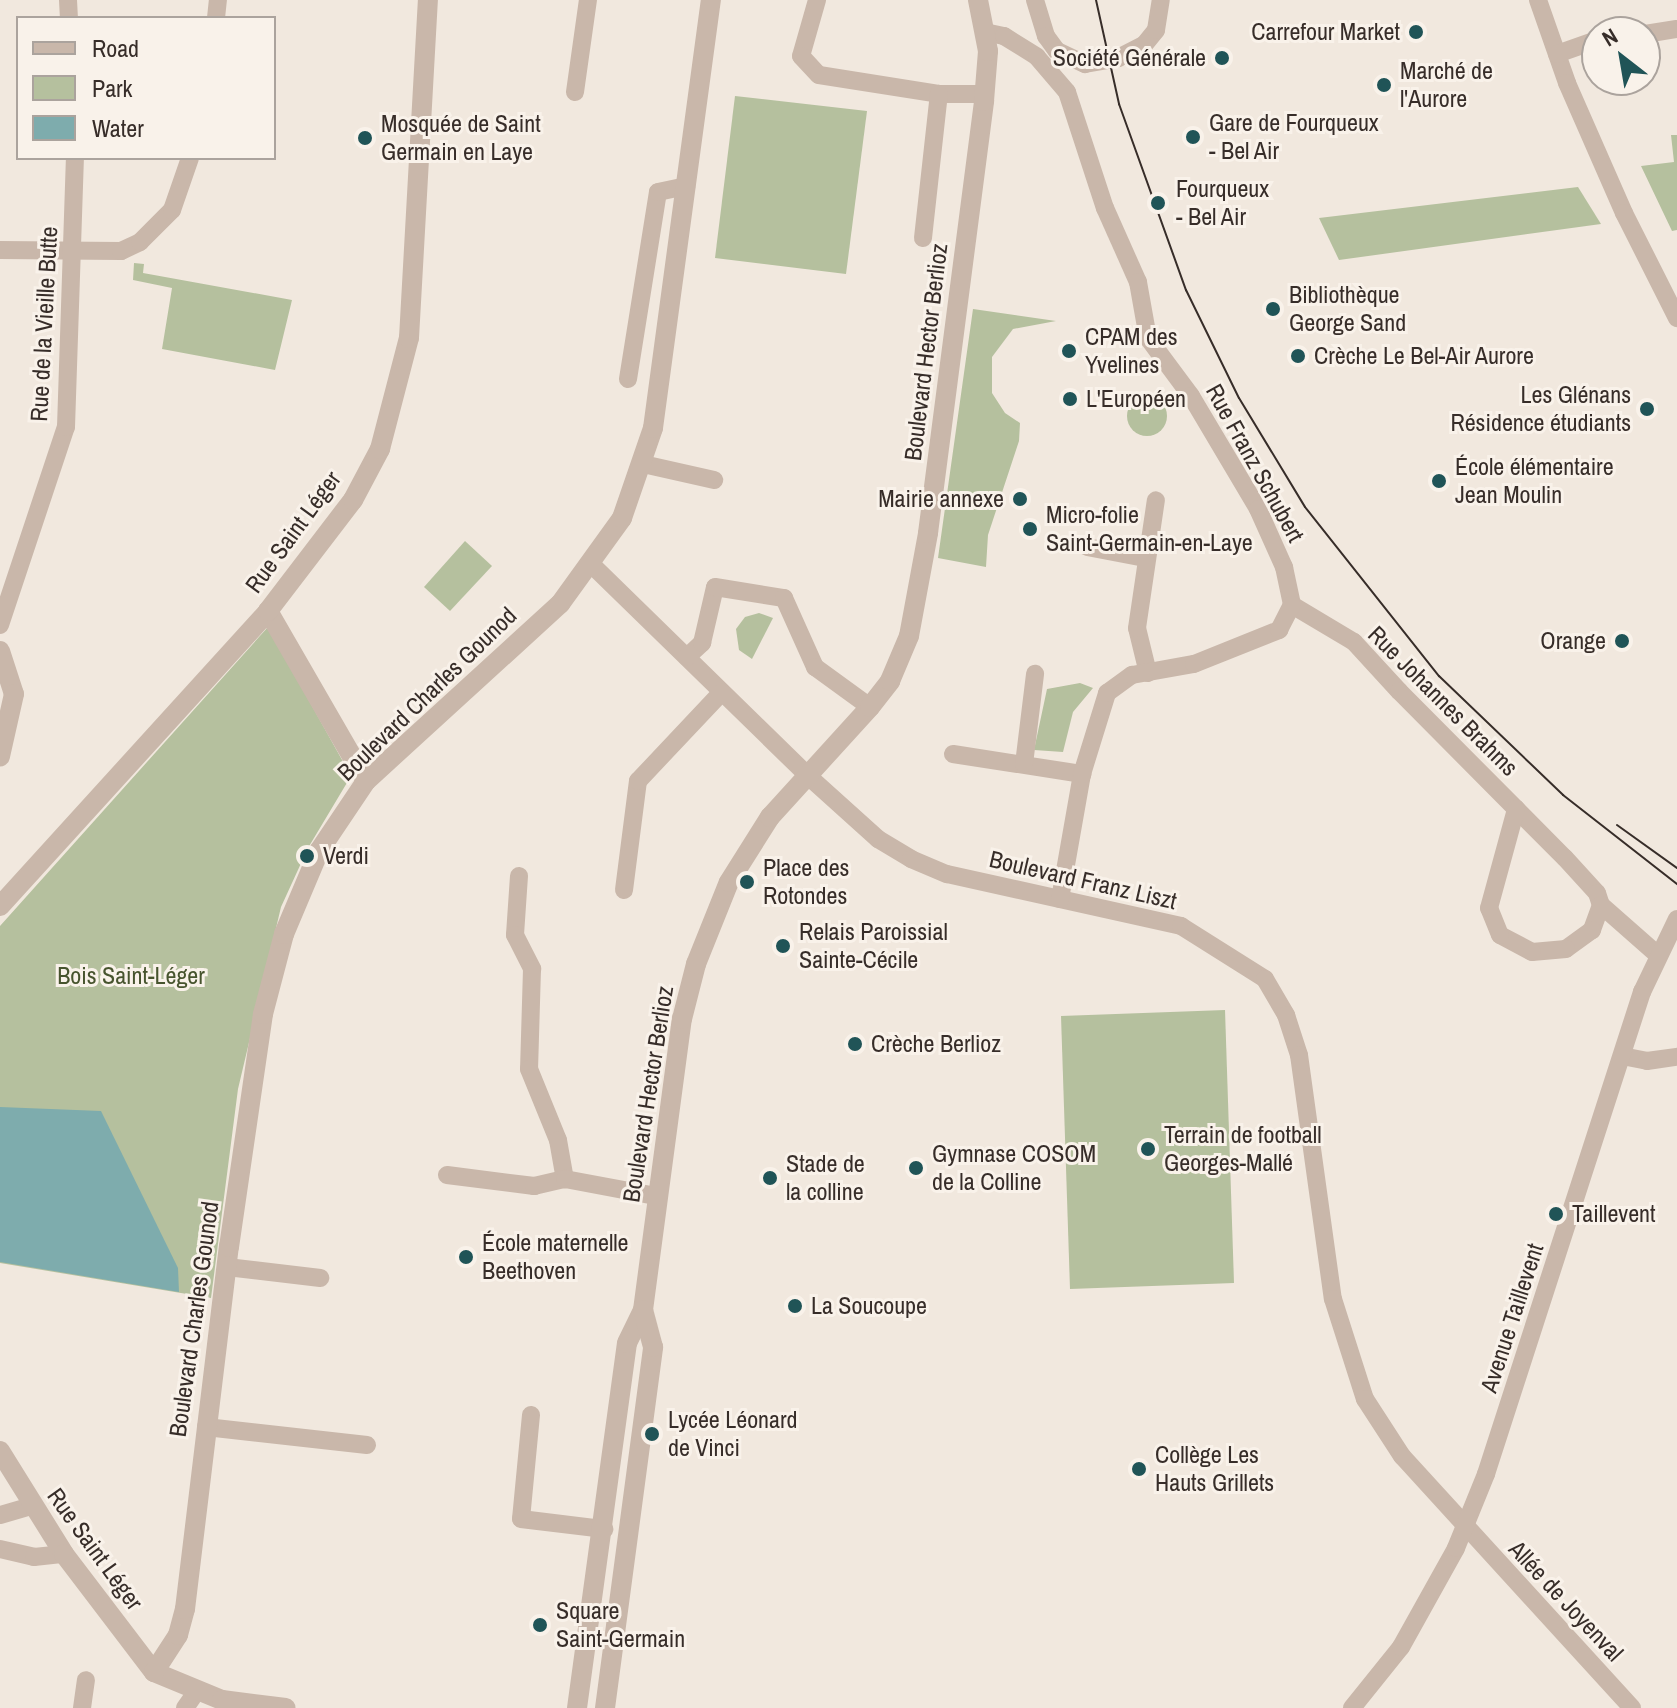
<!DOCTYPE html>
<html>
<head>
<meta charset="utf-8">
<style>
  body { margin:0 }
  #map { position:relative; width:1677px; height:1708px; overflow:hidden; background:#f1e8de; font-family:"Archivo Narrow",sans-serif }
  div>[style] { position:absolute }
  [style*='--x'] { left:calc(var(--x)*1px); top:calc(var(--y)*1px); width:calc(var(--w)*1px); rotate:calc(var(--a)*1deg) }
  .green>* { inset:0; background:#b5c09e }
  .round { border-radius:50% }
  .water>* { inset:0; background:#7eacad }
  .minor>* { height:18px; margin:-9px; padding:0 9px; transform-origin:9px; border-radius:9px; background:#c9b7aa }
  .tertiary>* { height:20px; margin:-10px; padding:0 10px; transform-origin:10px; border-radius:10px; background:#c9b7aa }
  .tram>* { height:2px; margin:-1px; padding:0 1px; transform-origin:1px; border-radius:1px; background:#372d29 }
  .dots>* { width:22px; height:22px; translate:-50% -50%; box-sizing:border-box; border:4px solid #f9f2ea; border-radius:50% }
  span { translate:-50% -50%; white-space:nowrap; text-align:center; line-height:1.15; -webkit-text-stroke:6px #f9f2ea; paint-order:stroke }
  .poi-label { font-size:24px; color:#372d29 }
  .right { translate:-100% -50%; text-align:right }
  .left { translate:0 -50%; text-align:left }
  .street-label { font-size:24px; color:#372d29 }
  .park-label { font-size:24px; color:#47542e }
  .legend { position:absolute; left:16px; top:16px; width:260px; height:144px; box-sizing:border-box; background:#f9f2ea; border:2px solid #aba39d; margin:0; padding:10px 14px; list-style:none; font-size:24px; color:#372d29 }
  .legend li { display:flex; align-items:center; gap:16px; height:40px }
  .legend b { width:40px; border:2px solid #aba39d }
  .north { position:absolute; left:1581px; top:16px; width:80px; height:80px; box-sizing:border-box; background:#f9f2ea; border:2px solid #aba39d; border-radius:50%; rotate:329deg; font-size:22px; font-weight:700; line-height:32px; text-align:center; color:#372d29 }
  .north::after { content:''; display:block; margin:auto; width:28px; height:36px; background:#205457; clip-path:polygon(50% 0,100% 100%,50% 72%,0 100%) }
</style>
</head>
<body>
<div id="map">
  <div class="green">
    <i style="clip-path:polygon(735px 96px,867px 111px,846px 274px,715px 258px)"></i>
    <i style="clip-path:polygon(1671px 135px,1677px 135px,1677px 230px,1672px 231px,1641px 166px,1674px 162px)"></i>
    <i style="clip-path:polygon(1578px 187px,1601px 224px,1339px 260px,1319px 218px)"></i>
    <i style="clip-path:polygon(134px 263px,144px 264px,143px 273px,292px 300px,275px 370px,162px 349px,172px 288px,133px 280px)"></i>
    <i style="clip-path:polygon(973px 309px,1056px 321px,1013px 329px,992px 357px,992px 393px,1005px 413px,1020px 423px,1019px 441px,988px 535px,986px 567px,938px 558px)"></i>
    <i class="round" style="left:1127px;top:396px;width:40px;height:40px"></i>
    <i style="clip-path:polygon(465px 541px,492px 566px,450px 611px,424px 587px)"></i>
    <i style="clip-path:polygon(759px 613px,773px 618px,752px 659px,739px 650px,736px 629px,745px 617px)"></i>
    <i style="clip-path:polygon(268px 627px,351px 776px,308px 848px,281px 907px,238px 1089px,211px 1298px,0 1263px,0 926px)"></i>
    <i style="clip-path:polygon(1080px 683px,1093px 688px,1073px 712px,1063px 752px,1034px 750px,1047px 689px)"></i>
    <i style="clip-path:polygon(1225px 1010px,1234px 1283px,1070px 1289px,1061px 1016px)"></i>
  </div>
  <div class="water">
    <i style="clip-path:polygon(0 1107px,101px 1111px,178px 1268px,179px 1292px,0 1262px)"></i>
  </div>
  <div class="minor">
    <i style="--x:68;--y:0;--w:18;--a:87"></i>
    <i style="--x:817;--y:0;--w:58;--a:105.9"></i>
    <i style="--x:801;--y:56;--w:26;--a:47"></i>
    <i style="--x:819;--y:75;--w:121;--a:9"></i>
    <i style="--x:939;--y:94;--w:45;--a:0"></i>
    <i style="--x:1035;--y:0;--w:38;--a:73"></i>
    <i style="--x:1046;--y:36;--w:19;--a:54"></i>
    <i style="--x:1057;--y:51;--w:31;--a:25"></i>
    <i style="--x:1085;--y:64;--w:34;--a:-10"></i>
    <i style="--x:1118;--y:58;--w:29;--a:-27"></i>
    <i style="--x:1144;--y:45;--w:19;--a:-51"></i>
    <i style="--x:1156;--y:30;--w:30;--a:-81"></i>
    <i style="--x:1538;--y:0;--w:88;--a:70.7"></i>
    <i style="--x:1567;--y:83;--w:142;--a:66.3"></i>
    <i style="--x:1624;--y:213;--w:118;--a:63.2"></i>
    <i style="--x:216;--y:18;--w:18;--a:-84"></i>
    <i style="--x:985;--y:32;--w:19;--a:12"></i>
    <i style="--x:1004;--y:36;--w:39;--a:32"></i>
    <i style="--x:1037;--y:57;--w:46;--a:49.4"></i>
    <i style="--x:1067;--y:92;--w:122;--a:71.9"></i>
    <i style="--x:1105;--y:208;--w:81;--a:66"></i>
    <i style="--x:1138;--y:282;--w:57;--a:79.9"></i>
    <i style="--x:1148;--y:338;--w:72;--a:53.4"></i>
    <i style="--x:1191;--y:396;--w:131;--a:59.3"></i>
    <i style="--x:1258;--y:509;--w:64;--a:65.9"></i>
    <i style="--x:1284;--y:567;--w:39;--a:78"></i>
    <i style="--x:1645;--y:34;--w:32;--a:-9"></i>
    <i style="--x:1557;--y:54;--w:42;--a:-19.3"></i>
    <i style="--x:575;--y:92;--w:93;--a:-82"></i>
    <i style="--x:923;--y:238;--w:145;--a:-83.7"></i>
    <i style="--x:0;--y:250;--w:121;--a:0.5"></i>
    <i style="--x:121;--y:251;--w:21;--a:-25"></i>
    <i style="--x:140;--y:242;--w:45;--a:-45"></i>
    <i style="--x:172;--y:210;--w:55;--a:-70.9"></i>
    <i style="--x:628;--y:379;--w:189;--a:-80.9"></i>
    <i style="--x:658;--y:192;--w:29;--a:-12"></i>
    <i style="--x:643;--y:464;--w:73;--a:12.7"></i>
    <i style="--x:1087;--y:547;--w:60;--a:10.6"></i>
    <i style="--x:590;--y:563;--w:303;--a:44.3"></i>
    <i style="--x:807;--y:775;--w:96;--a:42"></i>
    <i style="--x:878;--y:839;--w:39;--a:31"></i>
    <i style="--x:911;--y:859;--w:39;--a:23"></i>
    <i style="--x:947;--y:874;--w:240;--a:12.5"></i>
    <i style="--x:1181;--y:926;--w:99;--a:32.2"></i>
    <i style="--x:1265;--y:979;--w:42;--a:59.7"></i>
    <i style="--x:1286;--y:1015;--w:42;--a:72"></i>
    <i style="--x:1299;--y:1055;--w:246;--a:82.1"></i>
    <i style="--x:1333;--y:1299;--w:105;--a:72.3"></i>
    <i style="--x:1365;--y:1399;--w:68;--a:57"></i>
    <i style="--x:1402;--y:1456;--w:341;--a:47.6"></i>
    <i style="--x:1292;--y:605;--w:72;--a:30.8"></i>
    <i style="--x:1354;--y:642;--w:67;--a:47.4"></i>
    <i style="--x:1399;--y:691;--w:235;--a:45.2"></i>
    <i style="--x:1565;--y:858;--w:47;--a:47.6"></i>
    <i style="--x:1597;--y:893;--w:13;--a:72"></i>
    <i style="--x:1601;--y:905;--w:27;--a:110"></i>
    <i style="--x:1592;--y:930;--w:32;--a:144"></i>
    <i style="--x:1566;--y:949;--w:34;--a:175"></i>
    <i style="--x:1532;--y:952;--w:36;--a:-152"></i>
    <i style="--x:1500;--y:935;--w:29;--a:-112"></i>
    <i style="--x:1489;--y:908;--w:103;--a:-74.7"></i>
    <i style="--x:0;--y:625;--w:209;--a:-71.6"></i>
    <i style="--x:66;--y:427;--w:269;--a:-88.1"></i>
    <i style="--x:687;--y:657;--w:21;--a:-43"></i>
    <i style="--x:702;--y:643;--w:57;--a:-76.9"></i>
    <i style="--x:715;--y:587;--w:70;--a:9.1"></i>
    <i style="--x:784;--y:598;--w:76;--a:65.8"></i>
    <i style="--x:815;--y:667;--w:68;--a:36"></i>
    <i style="--x:1148;--y:673;--w:46;--a:-103.7"></i>
    <i style="--x:1137;--y:628;--w:129;--a:-81.6"></i>
    <i style="--x:953;--y:754;--w:131;--a:8.8"></i>
    <i style="--x:1024;--y:764;--w:91;--a:-83"></i>
    <i style="--x:519;--y:876;--w:59;--a:93.9"></i>
    <i style="--x:515;--y:935;--w:38;--a:63"></i>
    <i style="--x:532;--y:969;--w:100;--a:91.7"></i>
    <i style="--x:529;--y:1069;--w:77;--a:67.8"></i>
    <i style="--x:558;--y:1140;--w:40;--a:80"></i>
    <i style="--x:624;--y:890;--w:110;--a:-82.7"></i>
    <i style="--x:638;--y:781;--w:122;--a:-46.7"></i>
    <i style="--x:1060;--y:899;--w:127;--a:-80"></i>
    <i style="--x:1082;--y:774;--w:85;--a:-72.8"></i>
    <i style="--x:1107;--y:693;--w:31;--a:-36"></i>
    <i style="--x:1132;--y:675;--w:63;--a:-10.1"></i>
    <i style="--x:1194;--y:664;--w:92;--a:-21.8"></i>
    <i style="--x:1279;--y:630;--w:28;--a:-63"></i>
    <i style="--x:1601;--y:905;--w:76;--a:41.3"></i>
    <i style="--x:1622;--y:1056;--w:25;--a:11"></i>
    <i style="--x:1647;--y:1061;--w:30;--a:-8"></i>
    <i style="--x:447;--y:1175;--w:88;--a:7.2"></i>
    <i style="--x:534;--y:1186;--w:32;--a:-13"></i>
    <i style="--x:565;--y:1179;--w:93;--a:10.6"></i>
    <i style="--x:227;--y:1267;--w:94;--a:6.7"></i>
    <i style="--x:531;--y:1415;--w:104;--a:95.5"></i>
    <i style="--x:521;--y:1519;--w:84;--a:6.9"></i>
    <i style="--x:206;--y:1427;--w:162;--a:6.4"></i>
    <i style="--x:0;--y:1515;--w:32;--a:-16"></i>
    <i style="--x:0;--y:1549;--w:35;--a:13"></i>
    <i style="--x:34;--y:1557;--w:30;--a:-6"></i>
    <i style="--x:82;--y:1708;--w:28;--a:-82"></i>
    <i style="--x:185;--y:1708;--w:19;--a:-55"></i>
    <i style="--x:1352;--y:1708;--w:78;--a:-51.2"></i>
    <i style="--x:1401;--y:1647;--w:113;--a:-60.9"></i>
    <i style="--x:1456;--y:1548;--w:80;--a:-67.9"></i>
    <i style="--x:1486;--y:1474;--w:507;--a:-72.07"></i>
    <i style="--x:1642;--y:992;--w:81;--a:-64.4"></i>
  </div>
  <div class="tertiary">
    <i style="--x:268;--y:611;--w:196;--a:60"></i>
    <i style="--x:0;--y:651;--w:45;--a:72"></i>
    <i style="--x:14;--y:694;--w:64;--a:102.7"></i>
    <i style="--x:0;--y:906;--w:399;--a:-47.7"></i>
    <i style="--x:268;--y:611;--w:140;--a:-52.6"></i>
    <i style="--x:353;--y:500;--w:58;--a:-62.1"></i>
    <i style="--x:380;--y:449;--w:115;--a:-75.4"></i>
    <i style="--x:409;--y:338;--w:339;--a:-86.8"></i>
    <i style="--x:0;--y:1451;--w:121;--a:58.1"></i>
    <i style="--x:64;--y:1554;--w:148;--a:52.7"></i>
    <i style="--x:154;--y:1672;--w:74;--a:22.4"></i>
    <i style="--x:222;--y:1700;--w:64;--a:7.1"></i>
    <i style="--x:154;--y:1672;--w:44;--a:-57"></i>
    <i style="--x:178;--y:1635;--w:27;--a:-75"></i>
    <i style="--x:185;--y:1609;--w:365;--a:-83.1"></i>
    <i style="--x:229;--y:1247;--w:235;--a:-81.7"></i>
    <i style="--x:263;--y:1014;--w:83;--a:-75.3"></i>
    <i style="--x:284;--y:934;--w:90;--a:-67.1"></i>
    <i style="--x:319;--y:851;--w:84;--a:-56.1"></i>
    <i style="--x:366;--y:781;--w:263;--a:-42.4"></i>
    <i style="--x:560;--y:604;--w:106;--a:-54.2"></i>
    <i style="--x:622;--y:518;--w:95;--a:-71"></i>
    <i style="--x:653;--y:428;--w:432;--a:-82.3"></i>
    <i style="--x:577;--y:1708;--w:368;--a:-82.2"></i>
    <i style="--x:627;--y:1343;--w:37;--a:-64"></i>
    <i style="--x:643;--y:1310;--w:294;--a:-82.4"></i>
    <i style="--x:682;--y:1019;--w:57;--a:-75.7"></i>
    <i style="--x:696;--y:964;--w:88;--a:-68.1"></i>
    <i style="--x:729;--y:882;--w:77;--a:-57.8"></i>
    <i style="--x:770;--y:817;--w:149;--a:-47.7"></i>
    <i style="--x:870;--y:707;--w:33;--a:-52"></i>
    <i style="--x:890;--y:681;--w:49;--a:-67.1"></i>
    <i style="--x:909;--y:636;--w:105;--a:-79.5"></i>
    <i style="--x:928;--y:533;--w:436;--a:-82.6"></i>
    <i style="--x:984;--y:101;--w:50;--a:-85.4"></i>
    <i style="--x:988;--y:51;--w:52;--a:-101.1"></i>
    <i style="--x:605;--y:1708;--w:364;--a:-82.4"></i>
    <i style="--x:653;--y:1347;--w:38;--a:-105"></i>
  </div>
  <div class="tram">
    <i style="--x:1096;--y:0;--w:107;--a:77.5"></i>
    <i style="--x:1119;--y:104;--w:198;--a:70.2"></i>
    <i style="--x:1186;--y:290;--w:120;--a:63.9"></i>
    <i style="--x:1239;--y:398;--w:127;--a:58.8"></i>
    <i style="--x:1305;--y:507;--w:216;--a:51.6"></i>
    <i style="--x:1439;--y:676;--w:172;--a:43.8"></i>
    <i style="--x:1563;--y:795;--w:145;--a:38"></i>
    <i style="--x:1617;--y:825;--w:74;--a:35.6"></i>
  </div>
  <div class="dots">
    <i style="left:1416px;top:32px;background:#205457"></i>
    <i style="left:1222px;top:58px;background:#205457"></i>
    <i style="left:1384px;top:85px;background:#205457"></i>
    <i style="left:1193px;top:137px;background:#205457"></i>
    <i style="left:365px;top:138px;background:#205457"></i>
    <i style="left:1158px;top:203px;background:#205457"></i>
    <i style="left:1273px;top:309px;background:#205457"></i>
    <i style="left:1069px;top:351px;background:#205457"></i>
    <i style="left:1298px;top:356px;background:#205457"></i>
    <i style="left:1070px;top:399px;background:#205457"></i>
    <i style="left:1647px;top:409px;background:#205457"></i>
    <i style="left:1439px;top:481px;background:#205457"></i>
    <i style="left:1020px;top:499px;background:#205457"></i>
    <i style="left:1030px;top:529px;background:#205457"></i>
    <i style="left:1622px;top:641px;background:#205457"></i>
    <i style="left:307px;top:856px;background:#205457"></i>
    <i style="left:747px;top:882px;background:#205457"></i>
    <i style="left:783px;top:946px;background:#205457"></i>
    <i style="left:855px;top:1044px;background:#205457"></i>
    <i style="left:1148px;top:1149px;background:#205457"></i>
    <i style="left:916px;top:1168px;background:#205457"></i>
    <i style="left:770px;top:1178px;background:#205457"></i>
    <i style="left:1556px;top:1214px;background:#205457"></i>
    <i style="left:466px;top:1257px;background:#205457"></i>
    <i style="left:795px;top:1306px;background:#205457"></i>
    <i style="left:652px;top:1434px;background:#205457"></i>
    <i style="left:1139px;top:1469px;background:#205457"></i>
    <i style="left:540px;top:1625px;background:#205457"></i>
  </div>
  <div class="poi-label">
    <span class="right" style="left:1400px;top:32px">Carrefour Market</span>
    <span class="right" style="left:1206px;top:58px">Société Générale</span>
    <span class="left" style="left:1400px;top:85px">Marché de<br>l'Aurore</span>
    <span class="left" style="left:1209px;top:137px">Gare de Fourqueux<br>- Bel Air</span>
    <span class="left" style="left:381px;top:138px">Mosquée de Saint<br>Germain en Laye</span>
    <span class="left" style="left:1176px;top:203px">Fourqueux<br>- Bel Air</span>
    <span class="left" style="left:1289px;top:309px">Bibliothèque<br>George Sand</span>
    <span class="left" style="left:1085px;top:351px">CPAM des<br>Yvelines</span>
    <span class="left" style="left:1314px;top:356px">Crèche Le Bel-Air Aurore</span>
    <span class="right" style="left:1631px;top:409px">Les Glénans<br>Résidence étudiants</span>
    <span class="left" style="left:1086px;top:399px">L'Européen</span>
    <span class="left" style="left:1455px;top:481px">École élémentaire<br>Jean Moulin</span>
    <span class="right" style="left:1004px;top:499px">Mairie annexe</span>
    <span class="left" style="left:1046px;top:529px">Micro-folie<br>Saint-Germain-en-Laye</span>
    <span class="right" style="left:1606px;top:641px">Orange</span>
    <span class="left" style="left:323px;top:856px">Verdi</span>
    <span class="left" style="left:763px;top:882px">Place des<br>Rotondes</span>
    <span class="left" style="left:799px;top:946px">Relais Paroissial<br>Sainte-Cécile</span>
    <span class="left" style="left:871px;top:1044px">Crèche Berlioz</span>
    <span class="left" style="left:1164px;top:1149px">Terrain de football<br>Georges-Mallé</span>
    <span class="left" style="left:932px;top:1168px">Gymnase COSOM<br>de la Colline</span>
    <span class="left" style="left:786px;top:1178px">Stade de<br>la colline</span>
    <span class="left" style="left:1572px;top:1214px">Taillevent</span>
    <span class="left" style="left:482px;top:1257px">École maternelle<br>Beethoven</span>
    <span class="left" style="left:811px;top:1306px">La Soucoupe</span>
    <span class="left" style="left:668px;top:1434px">Lycée Léonard<br>de Vinci</span>
    <span class="left" style="left:1155px;top:1469px">Collège Les<br>Hauts Grillets</span>
    <span class="left" style="left:556px;top:1625px">Square<br>Saint-Germain</span>
  </div>
  <div class="street-label">
    <span style="left:44px;top:324px;rotate:-87deg">Rue de la Vieille Butte</span>
    <span style="left:926px;top:352px;rotate:-83deg">Boulevard Hector Berlioz</span>
    <span style="left:1255px;top:463px;rotate:61deg">Rue Franz Schubert</span>
    <span style="left:293px;top:532px;rotate:-54deg">Rue Saint Léger</span>
    <span style="left:427px;top:694px;rotate:-44deg">Boulevard Charles Gounod</span>
    <span style="left:1443px;top:701px;rotate:45deg">Rue Johannes Brahms</span>
    <span style="left:1083px;top:880px;rotate:13deg">Boulevard Franz Liszt</span>
    <span style="left:648px;top:1094px;rotate:-81deg">Boulevard Hector Berlioz</span>
    <span style="left:1512px;top:1318px;rotate:-72deg">Avenue Taillevent</span>
    <span style="left:194px;top:1319px;rotate:-82deg">Boulevard Charles Gounod</span>
    <span style="left:95px;top:1549px;rotate:54deg">Rue Saint Léger</span>
    <span style="left:1566px;top:1601px;rotate:47deg">Allée de Joyenval</span>
  </div>
  <div class="park-label">
    <span style="left:131px;top:976px">Bois Saint-Léger</span>
  </div>
  <ul class="legend">
  <li><b style="height:10px;background:#c9b7aa"></b>Road</li>
  <li><b style="height:22px;background:#b5c09e"></b>Park</li>
  <li><b style="height:22px;background:#7eacad"></b>Water</li>
  </ul>
  <div class="north">N</div>
</div>
</body>
</html>
